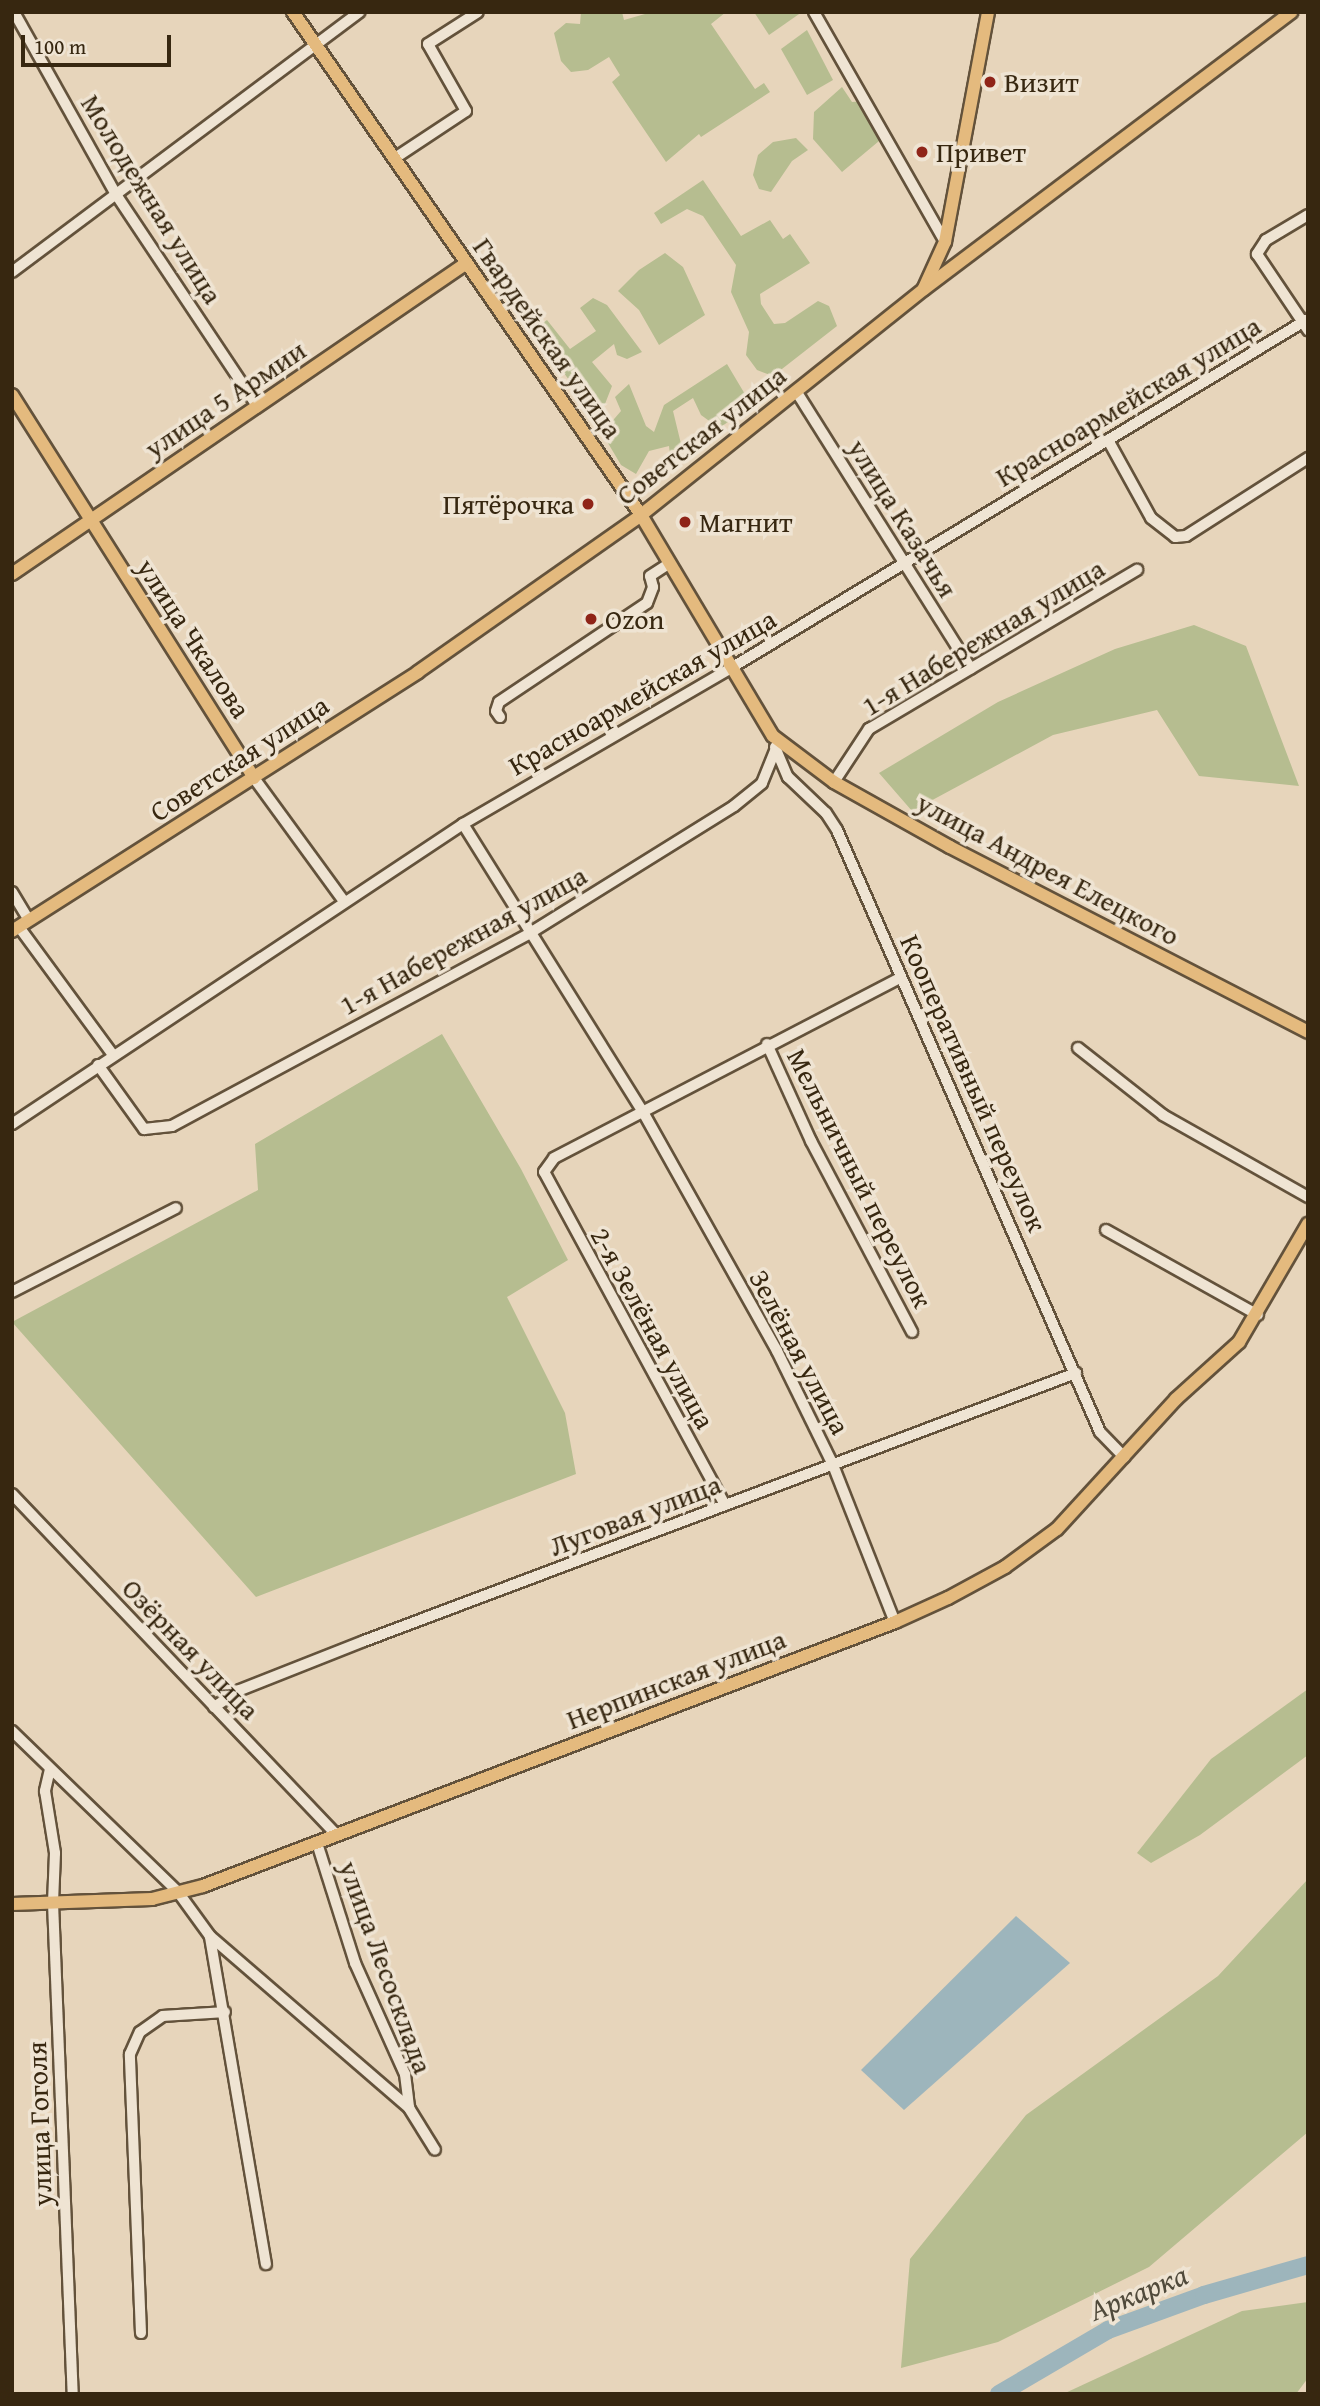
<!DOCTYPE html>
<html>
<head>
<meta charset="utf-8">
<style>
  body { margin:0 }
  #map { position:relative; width:1320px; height:2406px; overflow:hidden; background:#e7d5bb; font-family:"Gentium Book Plus",serif }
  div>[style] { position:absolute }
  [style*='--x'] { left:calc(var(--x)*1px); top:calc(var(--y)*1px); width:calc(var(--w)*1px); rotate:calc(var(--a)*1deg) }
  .green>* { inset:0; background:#b6bd90 }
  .water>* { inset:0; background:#9db5bc }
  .river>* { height:18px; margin:-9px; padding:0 9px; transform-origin:9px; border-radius:9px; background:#9db5bc }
  .roads { filter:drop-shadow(2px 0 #63523b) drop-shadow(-2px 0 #63523b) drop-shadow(0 2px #63523b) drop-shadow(0 -2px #63523b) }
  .minor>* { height:10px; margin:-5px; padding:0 5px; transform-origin:5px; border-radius:5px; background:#efe4d3 }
  .major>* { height:12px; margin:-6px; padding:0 6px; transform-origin:6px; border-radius:6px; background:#e4ba7e }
  .dots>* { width:19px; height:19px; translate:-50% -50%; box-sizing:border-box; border:4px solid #efe4d3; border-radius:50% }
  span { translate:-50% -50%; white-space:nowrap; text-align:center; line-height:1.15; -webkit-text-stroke:7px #efe4d3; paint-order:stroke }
  .poi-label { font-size:28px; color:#372710 }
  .left { translate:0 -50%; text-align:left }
  .right { translate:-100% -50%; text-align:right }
  .street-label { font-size:28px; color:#372710 }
  .water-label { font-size:30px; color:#504a3b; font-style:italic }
  .frame { position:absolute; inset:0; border:14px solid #372710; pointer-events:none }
  .scale { position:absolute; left:21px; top:35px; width:150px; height:32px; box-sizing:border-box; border:4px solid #372710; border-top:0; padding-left:9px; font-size:21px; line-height:24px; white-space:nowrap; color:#372710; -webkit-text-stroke:5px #efe4d3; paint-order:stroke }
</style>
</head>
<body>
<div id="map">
  <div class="green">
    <i style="clip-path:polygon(581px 12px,622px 12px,624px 20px,652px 12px,726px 12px,711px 24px,755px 89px,764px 83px,770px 92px,701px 137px,699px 134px,666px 162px,612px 82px,620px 75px,609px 57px,588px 70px,571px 72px,561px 61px,554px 33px,566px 23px,580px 24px)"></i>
    <i style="clip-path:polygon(754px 12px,802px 12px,769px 35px)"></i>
    <i style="clip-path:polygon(807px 30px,833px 80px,807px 95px,781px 49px)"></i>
    <i style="clip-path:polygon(842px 87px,852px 102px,865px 101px,885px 136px,842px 172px,813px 139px,814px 112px)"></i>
    <i style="clip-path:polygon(796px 138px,808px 150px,792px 161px,771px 192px,759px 189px,753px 175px,758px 155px,773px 142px)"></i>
    <i style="clip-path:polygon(703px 180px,741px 236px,770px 220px,783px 239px,790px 234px,810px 263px,760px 294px,761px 304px,774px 324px,785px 323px,818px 301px,829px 306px,837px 326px,773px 376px,757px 370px,746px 355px,749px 332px,731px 292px,736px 265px,703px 216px,687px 209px,661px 224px,654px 213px)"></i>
    <i style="clip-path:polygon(665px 253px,683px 267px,705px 315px,659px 345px,639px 310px,618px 291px,639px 270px)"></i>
    <i style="clip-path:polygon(593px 298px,607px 305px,642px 352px,627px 359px,617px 355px,614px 344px,592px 362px,612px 386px,603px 409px,592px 412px,533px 330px,547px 320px,570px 349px,596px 331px,580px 308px)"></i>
    <i style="clip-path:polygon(727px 364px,752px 406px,719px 428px,701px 415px,693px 398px,673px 411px,683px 452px,677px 458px,670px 455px,669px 446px,649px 451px,636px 474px,621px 465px,602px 433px,621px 411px,615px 397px,629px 384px,646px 426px,654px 432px,664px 405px)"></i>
    <i style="clip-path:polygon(1194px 625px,1246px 646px,1299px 786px,1199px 776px,1157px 710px,1053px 735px,912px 811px,879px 773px,998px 702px,1115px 649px)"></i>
    <i style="clip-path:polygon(442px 1034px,521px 1169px,568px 1260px,507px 1297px,565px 1413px,576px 1474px,256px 1597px,12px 1322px,258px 1190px,255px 1144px)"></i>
    <i style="clip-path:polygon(1308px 1689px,1308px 1755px,1200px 1835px,1151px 1863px,1137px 1853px,1211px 1759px)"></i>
    <i style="clip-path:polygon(1308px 1879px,1308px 2132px,1149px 2267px,998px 2342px,901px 2368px,910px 2259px,1026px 2115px,1218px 1976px)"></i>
    <i style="clip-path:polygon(1308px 2302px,1308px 2378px,1296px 2394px,1063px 2394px,1242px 2311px)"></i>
  </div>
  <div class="water">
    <i style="clip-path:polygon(1016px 1916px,1070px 1963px,904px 2110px,861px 2070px)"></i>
  </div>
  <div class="river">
    <i style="--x:999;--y:2394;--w:126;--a:-30.4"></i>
    <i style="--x:1108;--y:2330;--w:102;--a:-20"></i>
    <i style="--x:1204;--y:2295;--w:108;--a:-16.1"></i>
  </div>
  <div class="roads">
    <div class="minor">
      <i style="--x:14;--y:12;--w:211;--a:60.8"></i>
      <i style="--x:117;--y:196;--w:252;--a:56.3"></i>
      <i style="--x:814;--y:12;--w:265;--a:60.3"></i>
      <i style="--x:395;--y:158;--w:85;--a:-33.5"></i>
      <i style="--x:466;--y:111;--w:77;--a:-119.6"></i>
      <i style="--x:428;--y:44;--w:59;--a:-32.6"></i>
      <i style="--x:1308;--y:215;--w:49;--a:149.2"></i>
      <i style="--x:1266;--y:240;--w:17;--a:123"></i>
      <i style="--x:1257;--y:254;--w:92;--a:56.1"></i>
      <i style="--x:12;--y:272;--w:434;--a:-36.8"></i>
      <i style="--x:796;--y:391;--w:328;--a:57.8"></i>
      <i style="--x:1108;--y:440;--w:89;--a:61.1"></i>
      <i style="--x:1151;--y:518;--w:31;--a:38"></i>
      <i style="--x:1175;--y:537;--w:11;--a:-5"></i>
      <i style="--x:1186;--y:536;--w:145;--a:-32.6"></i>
      <i style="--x:500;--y:717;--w:7;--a:-124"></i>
      <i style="--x:496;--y:711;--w:9;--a:-72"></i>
      <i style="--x:499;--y:702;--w:178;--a:-33.8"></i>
      <i style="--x:647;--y:603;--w:17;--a:-69"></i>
      <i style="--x:653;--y:587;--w:11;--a:-105"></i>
      <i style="--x:650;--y:576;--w:24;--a:-33"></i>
      <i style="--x:775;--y:747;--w:33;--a:67"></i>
      <i style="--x:788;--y:777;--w:52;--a:43.5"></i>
      <i style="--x:826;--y:813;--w:20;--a:57"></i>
      <i style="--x:837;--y:830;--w:657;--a:66.4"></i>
      <i style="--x:1100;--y:1432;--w:35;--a:46"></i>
      <i style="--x:254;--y:778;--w:151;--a:53.9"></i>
      <i style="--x:834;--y:782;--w:64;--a:-56.6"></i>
      <i style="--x:869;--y:729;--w:312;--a:-30.7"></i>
      <i style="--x:463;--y:824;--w:340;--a:58"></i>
      <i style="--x:643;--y:1112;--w:274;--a:60.7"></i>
      <i style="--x:777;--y:1351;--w:127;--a:63.8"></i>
      <i style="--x:833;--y:1465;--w:169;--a:68.5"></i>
      <i style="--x:12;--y:892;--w:33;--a:59"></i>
      <i style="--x:19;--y:927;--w:159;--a:53.7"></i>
      <i style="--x:767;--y:1044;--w:107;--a:65.6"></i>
      <i style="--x:811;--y:1141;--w:216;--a:62.1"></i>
      <i style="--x:1078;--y:1048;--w:108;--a:38.2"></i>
      <i style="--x:1163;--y:1115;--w:167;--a:29.5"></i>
      <i style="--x:98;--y:1065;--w:79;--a:54.3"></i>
      <i style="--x:144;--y:1129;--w:28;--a:-6"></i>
      <i style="--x:172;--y:1126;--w:407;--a:-28.3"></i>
      <i style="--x:530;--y:933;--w:240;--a:-31.9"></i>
      <i style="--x:734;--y:806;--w:36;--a:-39"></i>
      <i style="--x:762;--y:783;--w:35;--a:-68"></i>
      <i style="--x:12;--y:1124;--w:542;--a:-33.63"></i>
      <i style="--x:463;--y:824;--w:310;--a:-30.2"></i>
      <i style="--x:731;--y:668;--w:674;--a:-31.17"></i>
      <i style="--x:1106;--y:1230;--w:174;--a:29.2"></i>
      <i style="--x:12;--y:1292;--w:184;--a:-27.1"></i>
      <i style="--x:12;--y:1494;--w:471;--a:46.4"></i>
      <i style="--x:725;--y:1505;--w:379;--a:-118.5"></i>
      <i style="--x:544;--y:1172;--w:17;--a:-54"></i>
      <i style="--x:554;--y:1158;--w:390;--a:-27.5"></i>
      <i style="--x:214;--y:1707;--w:31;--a:-33"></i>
      <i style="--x:240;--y:1690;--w:133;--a:-21.6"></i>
      <i style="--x:364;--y:1641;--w:761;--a:-20.63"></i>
      <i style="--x:12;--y:1731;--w:231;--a:44.1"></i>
      <i style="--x:178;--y:1892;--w:54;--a:54"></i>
      <i style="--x:210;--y:1936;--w:263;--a:40.8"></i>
      <i style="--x:409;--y:2108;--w:49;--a:58.2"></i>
      <i style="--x:50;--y:1769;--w:23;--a:103"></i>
      <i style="--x:45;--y:1791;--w:63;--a:80.8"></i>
      <i style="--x:55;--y:1853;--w:50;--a:92.3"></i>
      <i style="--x:53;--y:1903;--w:491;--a:87.7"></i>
      <i style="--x:317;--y:1843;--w:126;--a:72.4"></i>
      <i style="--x:355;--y:1963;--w:122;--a:65.8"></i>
      <i style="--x:405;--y:2074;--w:34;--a:83"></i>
      <i style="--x:210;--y:1937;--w:332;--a:80.3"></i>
      <i style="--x:141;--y:2333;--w:279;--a:-92.3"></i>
      <i style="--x:130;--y:2054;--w:24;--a:-66"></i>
      <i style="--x:140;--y:2032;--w:28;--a:-35"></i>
      <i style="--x:163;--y:2016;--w:62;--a:-3.7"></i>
    </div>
    <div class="major">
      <i style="--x:293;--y:12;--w:612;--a:55.32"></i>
      <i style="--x:641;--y:515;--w:257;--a:59.2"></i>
      <i style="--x:773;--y:736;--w:76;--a:37"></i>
      <i style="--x:834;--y:782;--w:133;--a:29.3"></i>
      <i style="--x:950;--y:847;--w:403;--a:27.3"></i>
      <i style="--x:924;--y:288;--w:51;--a:-65.5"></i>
      <i style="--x:945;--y:242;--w:234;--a:-79.4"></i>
      <i style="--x:12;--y:395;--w:453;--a:57.7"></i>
      <i style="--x:12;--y:574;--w:549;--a:-34.38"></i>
      <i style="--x:12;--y:931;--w:482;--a:-32.5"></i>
      <i style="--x:418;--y:672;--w:273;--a:-35.1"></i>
      <i style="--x:641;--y:515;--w:362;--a:-38.6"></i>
      <i style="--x:924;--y:289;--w:460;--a:-37"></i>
      <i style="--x:12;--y:1904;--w:140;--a:-2"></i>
      <i style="--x:152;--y:1899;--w:53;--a:-14.3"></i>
      <i style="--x:203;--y:1886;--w:741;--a:-20.88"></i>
      <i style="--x:895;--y:1622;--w:58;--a:-24.4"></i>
      <i style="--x:948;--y:1598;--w:65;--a:-28.5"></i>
      <i style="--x:1005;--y:1567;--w:64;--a:-36.2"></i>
      <i style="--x:1057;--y:1529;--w:176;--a:-47.5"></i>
      <i style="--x:1176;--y:1399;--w:85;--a:-42.1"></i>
      <i style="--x:1239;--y:1342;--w:137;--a:-59.7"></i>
    </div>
  </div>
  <div class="dots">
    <i style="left:990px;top:82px;background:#8f2418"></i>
    <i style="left:922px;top:152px;background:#8f2418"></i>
    <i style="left:588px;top:504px;background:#8f2418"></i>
    <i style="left:685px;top:522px;background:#8f2418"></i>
    <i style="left:591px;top:619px;background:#8f2418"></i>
  </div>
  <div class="poi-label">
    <span class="left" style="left:1004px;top:82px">Визит</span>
    <span class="left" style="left:936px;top:152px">Привет</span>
    <span class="right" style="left:574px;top:504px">Пятёрочка</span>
    <span class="left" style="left:699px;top:522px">Магнит</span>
    <span class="left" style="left:605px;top:619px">Ozon</span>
  </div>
  <div class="street-label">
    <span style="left:152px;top:199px;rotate:58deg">Молодежная улица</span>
    <span style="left:548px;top:338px;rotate:55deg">Гвардейская улица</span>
    <span style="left:225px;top:399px;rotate:-34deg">улица 5 Армии</span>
    <span style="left:1128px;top:401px;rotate:-31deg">Красноармейская улица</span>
    <span style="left:701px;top:435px;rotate:-38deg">Советская улица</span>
    <span style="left:903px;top:518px;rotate:58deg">улица Казачья</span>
    <span style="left:983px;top:637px;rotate:-31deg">1-я Набережная улица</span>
    <span style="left:194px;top:638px;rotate:57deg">улица Чкалова</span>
    <span style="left:642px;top:692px;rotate:-30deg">Красноармейская улица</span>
    <span style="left:239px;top:758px;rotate:-33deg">Советская улица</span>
    <span style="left:1048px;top:869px;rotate:28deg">улица Андрея Елецкого</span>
    <span style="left:463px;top:940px;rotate:-29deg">1-я Набережная улица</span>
    <span style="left:974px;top:1083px;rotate:66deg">Кооперативный переулок</span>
    <span style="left:860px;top:1178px;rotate:63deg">Мельничный переулок</span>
    <span style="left:653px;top:1328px;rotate:61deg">2-я Зелёная улица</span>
    <span style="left:800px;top:1352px;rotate:62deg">Зелёная улица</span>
    <span style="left:635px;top:1515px;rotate:-21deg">Луговая улица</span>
    <span style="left:191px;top:1649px;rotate:46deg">Озёрная улица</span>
    <span style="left:676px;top:1679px;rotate:-21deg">Нерпинская улица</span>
    <span style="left:386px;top:1967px;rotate:70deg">улица Лесосклада</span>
    <span style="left:39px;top:2124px;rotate:-92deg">улица Гоголя</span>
  </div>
  <div class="water-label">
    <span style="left:1138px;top:2292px;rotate:-22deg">Аркарка</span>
  </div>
  <div class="frame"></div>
  <div class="scale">100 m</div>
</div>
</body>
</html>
